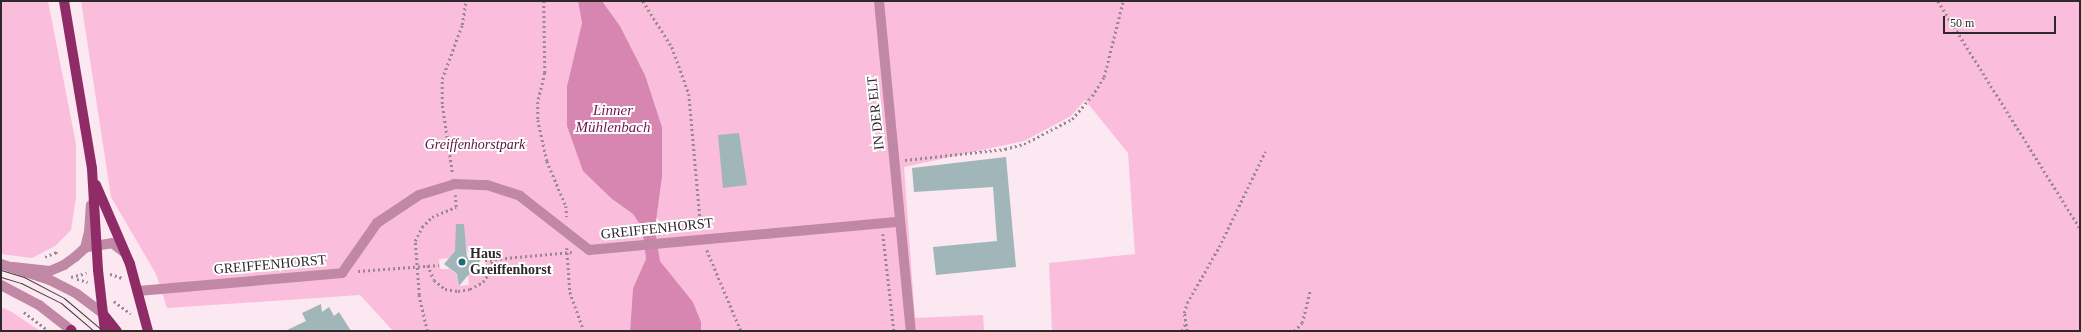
<!DOCTYPE html>
<html>
<head>
<meta charset="utf-8">
<style>
  body { margin:0 }
  #map { position:relative; width:2081px; height:332px; overflow:hidden; background:#fbe8f1; font-family:"Times New Roman",serif }
  div>[style] { position:absolute }
  [style*='--x'] { left:calc(var(--x)*1px); top:calc(var(--y)*1px); width:calc(var(--w)*1px); rotate:calc(var(--a)*1deg) }
  .green>* { inset:0; background:#fabddc }
  .water>* { inset:0; background:#d786b2 }
  .building>* { inset:0; background:#a1b6b9 }
  .path>* { height:2.5px; margin-top:-1.25px; transform-origin:0; background:repeating-linear-gradient(90deg,#96888e 0 2px,transparent 0 5px) }
  .minor>* { height:10px; margin:-5px; padding:0 5px; transform-origin:5px; border-radius:5px; background:#c088a5 }
  .major>* { height:10px; margin:-5px; padding:0 5px; transform-origin:5px; border-radius:5px; background:#8f2c68 }
  .tram>* { height:1px; margin:-0.5px; padding:0 0.5px; transform-origin:0.5px; border-radius:0.5px; background:#483f43 }
  .dots>* { width:11px; height:11px; translate:-50% -50%; box-sizing:border-box; border:2px solid #fff; border-radius:50% }
  span { translate:-50% -50%; white-space:nowrap; text-align:center; line-height:1.15; -webkit-text-stroke:4px #fff; paint-order:stroke }
  .street-label { font-size:14px; color:#2f282b }
  .park-label { font-size:14px; color:#59113f; font-style:italic }
  .poi-label { font-size:14px; color:#2f282b; font-weight:700 }
  .left { translate:0 -50%; text-align:left }
  .water-label { font-size:15px; color:#741452; font-style:italic }
  .frame { position:absolute; inset:0; border:2px solid #2f282b; pointer-events:none }
  .scale { position:absolute; left:1943px; top:16px; width:113px; height:18px; box-sizing:border-box; border:2px solid #2f282b; border-top:0; padding-left:5px; font-size:12px; line-height:14px; white-space:nowrap; color:#2f282b; -webkit-text-stroke:3px #fff; paint-order:stroke }
</style>
</head>
<body>
<div id="map">
  <div class="green">
    <i style="clip-path:polygon(1px 1px,48px 1px,76px 144px,76px 197px,71px 230px,55px 246px,32px 258px,1px 254px)"></i>
    <i style="clip-path:polygon(evenodd,81px 1px,578px 1px,582px 23px,567px 86px,612px 199px,633px 214px,642px 228px,646px 259px,633px 288px,630px 331px,393px 331px,360px 295px,167px 308px,156px 274px,111px 197px,81px 1px,465px 239px,467px 250px,473px 256px,484px 255px,486px 265px,475px 267px,468px 275px,469px 285px,459px 286px,457px 275px,450px 269px,440px 269px,439px 259px,449px 258px,465px 239px)"></i>
    <i style="clip-path:polygon(602px 1px,2080px 1px,2080px 331px,1052px 331px,1049px 263px,1135px 254px,1128px 153px,1085px 100px,1071px 116px,1024px 141px,904px 167px,915px 318px,983px 315px,984px 331px,701px 331px,701px 322px,693px 302px,660px 261px,655px 229px,662px 177px,662px 127px,645px 75px,620px 26px)"></i>
    <i style="clip-path:polygon(1px 307px,12px 312px,40px 331px,1px 331px)"></i>
  </div>
  <div class="water">
    <i style="clip-path:polygon(578px 1px,602px 1px,620px 26px,645px 75px,662px 127px,662px 177px,655px 229px,660px 261px,693px 302px,701px 322px,701px 331px,630px 331px,633px 288px,646px 259px,642px 228px,633px 214px,612px 199px,583px 171px,567px 126px,567px 86px,582px 23px)"></i>
  </div>
  <div class="building">
    <i style="clip-path:polygon(739px 133px,747px 185px,723px 188px,718px 135px)"></i>
    <i style="clip-path:polygon(1006px 157px,1016px 267px,936px 275px,933px 247px,997px 241px,993px 187px,914px 192px,912px 168px)"></i>
    <i style="clip-path:polygon(456px 224px,464px 224px,467px 257px,485px 255px,459px 286px,457px 274px,444px 264px,455px 251px)"></i>
    <i style="clip-path:polygon(321px 304px,322px 312px,329px 307px,334px 316px,339px 312px,351px 331px,285px 331px,306px 321px,302px 313px)"></i>
  </div>
  <div class="path">
    <i style="--x:544;--y:1;--w:72;--a:89.2"></i>
    <i style="--x:545;--y:73;--w:30;--a:104"></i>
    <i style="--x:538;--y:102;--w:18;--a:90"></i>
    <i style="--x:538;--y:120;--w:42;--a:77.6"></i>
    <i style="--x:547;--y:161;--w:49;--a:67.1"></i>
    <i style="--x:566;--y:206;--w:11;--a:85"></i>
    <i style="--x:643;--y:1;--w:54;--a:57.8"></i>
    <i style="--x:672;--y:47;--w:50;--a:70.1"></i>
    <i style="--x:689;--y:94;--w:135;--a:84.9"></i>
    <i style="--x:1938;--y:1;--w:268;--a:58"></i>
    <i style="--x:905;--y:160;--w:101;--a:-6.3"></i>
    <i style="--x:1005;--y:149;--w:20;--a:-15"></i>
    <i style="--x:1024;--y:144;--w:54;--a:-27.5"></i>
    <i style="--x:1072;--y:119;--w:30;--a:-49"></i>
    <i style="--x:1092;--y:96;--w:22;--a:-58"></i>
    <i style="--x:1104;--y:77;--w:78;--a:-76"></i>
    <i style="--x:452;--y:172;--w:69;--a:-98.4"></i>
    <i style="--x:442;--y:104;--w:25;--a:-90"></i>
    <i style="--x:442;--y:79;--w:58;--a:-69.7"></i>
    <i style="--x:462;--y:25;--w:24;--a:-81"></i>
    <i style="--x:883;--y:234;--w:98;--a:83.5"></i>
    <i style="--x:567;--y:248;--w:44;--a:86.1"></i>
    <i style="--x:570;--y:292;--w:41;--a:70.3"></i>
    <i style="--x:707;--y:250;--w:88;--a:67.2"></i>
    <i style="--x:45;--y:257;--w:12;--a:-24"></i>
    <i style="--x:56;--y:252;--w:2;--a:63"></i>
    <i style="--x:485;--y:260;--w:87;--a:-5.3"></i>
    <i style="--x:428;--y:265;--w:16;--a:68"></i>
    <i style="--x:434;--y:280;--w:14;--a:39"></i>
    <i style="--x:445;--y:289;--w:13;--a:9"></i>
    <i style="--x:458;--y:291;--w:12;--a:-9"></i>
    <i style="--x:470;--y:289;--w:15;--a:-28"></i>
    <i style="--x:483;--y:282;--w:11;--a:-56"></i>
    <i style="--x:489;--y:273;--w:13;--a:-77"></i>
    <i style="--x:358;--y:271;--w:81;--a:-4.2"></i>
    <i style="--x:110;--y:274;--w:13;--a:18"></i>
    <i style="--x:71;--y:277;--w:16;--a:-15"></i>
    <i style="--x:77;--y:279;--w:11;--a:15"></i>
    <i style="--x:114;--y:301;--w:21;--a:37"></i>
    <i style="--x:24;--y:312;--w:31;--a:37"></i>
    <i style="--x:427;--y:331;--w:37;--a:-103"></i>
    <i style="--x:419;--y:295;--w:54;--a:-94.2"></i>
    <i style="--x:415;--y:241;--w:16;--a:-63"></i>
    <i style="--x:422;--y:227;--w:14;--a:-45"></i>
    <i style="--x:432;--y:217;--w:26;--a:-23"></i>
    <i style="--x:456;--y:207;--w:12;--a:-95"></i>
    <i style="--x:1182;--y:331;--w:8;--a:-67"></i>
    <i style="--x:1187;--y:331;--w:18;--a:-99"></i>
    <i style="--x:1184;--y:313;--w:10;--a:-73"></i>
    <i style="--x:1187;--y:303;--w:64;--a:-60.3"></i>
    <i style="--x:1219;--y:247;--w:106;--a:-64.2"></i>
    <i style="--x:1294;--y:331;--w:11;--a:-45"></i>
    <i style="--x:1302;--y:323;--w:34;--a:-76"></i>
  </div>
  <div class="minor">
    <i style="--x:879;--y:1;--w:332;--a:84.5"></i>
    <i style="--x:88;--y:247;--w:24;--a:-9"></i>
    <i style="--x:112;--y:243;--w:15;--a:37"></i>
    <i style="--x:1;--y:264;--w:52;--a:18.1"></i>
    <i style="--x:50;--y:280;--w:30;--a:27"></i>
    <i style="--x:77;--y:294;--w:30;--a:37"></i>
    <i style="--x:13;--y:267;--w:37;--a:6"></i>
    <i style="--x:50;--y:271;--w:15;--a:-23"></i>
    <i style="--x:64;--y:265;--w:14;--a:-36"></i>
    <i style="--x:75;--y:257;--w:13;--a:-42"></i>
    <i style="--x:85;--y:248;--w:16;--a:-76"></i>
    <i style="--x:89;--y:232;--w:27;--a:-86"></i>
    <i style="--x:1;--y:285;--w:43;--a:27.8"></i>
    <i style="--x:39;--y:305;--w:41;--a:38"></i>
    <i style="--x:138;--y:291;--w:205;--a:-5"></i>
    <i style="--x:342;--y:273;--w:61;--a:-55"></i>
    <i style="--x:377;--y:223;--w:50;--a:-33.7"></i>
    <i style="--x:419;--y:195;--w:37;--a:-17"></i>
    <i style="--x:454;--y:184;--w:33;--a:2"></i>
    <i style="--x:487;--y:185;--w:35;--a:18"></i>
    <i style="--x:520;--y:196;--w:88;--a:38"></i>
    <i style="--x:589;--y:250;--w:311;--a:-5.2"></i>
  </div>
  <div class="major">
    <i style="--x:64;--y:1;--w:170;--a:80.5"></i>
    <i style="--x:92;--y:169;--w:101;--a:86.6"></i>
    <i style="--x:98;--y:270;--w:61;--a:83.5"></i>
    <i style="--x:96;--y:185;--w:86;--a:66.7"></i>
    <i style="--x:130;--y:264;--w:69;--a:75"></i>
    <i style="--x:103;--y:314;--w:22;--a:51"></i>
    <i style="--x:71;--y:330;--w:1;--a:45"></i>
  </div>
  <div class="tram">
    <i style="--x:1;--y:270;--w:24;--a:17"></i>
    <i style="--x:24;--y:277;--w:45;--a:27.7"></i>
    <i style="--x:64;--y:298;--w:51;--a:40.2"></i>
    <i style="--x:1;--y:277;--w:21;--a:17"></i>
    <i style="--x:21;--y:283;--w:45;--a:26.6"></i>
    <i style="--x:61;--y:303;--w:43;--a:40.3"></i>
  </div>
  <div class="dots">
    <i style="left:462px;top:262px;background:#226b76"></i>
  </div>
  <div class="street-label">
    <span style="left:876px;top:113px;rotate:-96deg">IN DER ELT</span>
    <span style="left:657px;top:229px;rotate:-6deg">GREIFFENHORST</span>
    <span style="left:270px;top:265px;rotate:-5deg">GREIFFENHORST</span>
  </div>
  <div class="park-label">
    <span style="left:475px;top:145px">Greiffenhorstpark</span>
  </div>
  <div class="poi-label">
    <span class="left" style="left:470px;top:262px">Haus<br>Greiffenhorst</span>
  </div>
  <div class="water-label">
    <span style="left:613px;top:119px">Linner<br>Mühlenbach</span>
  </div>
  <div class="frame"></div>
  <div class="scale">50 m</div>
</div>
</body>
</html>
